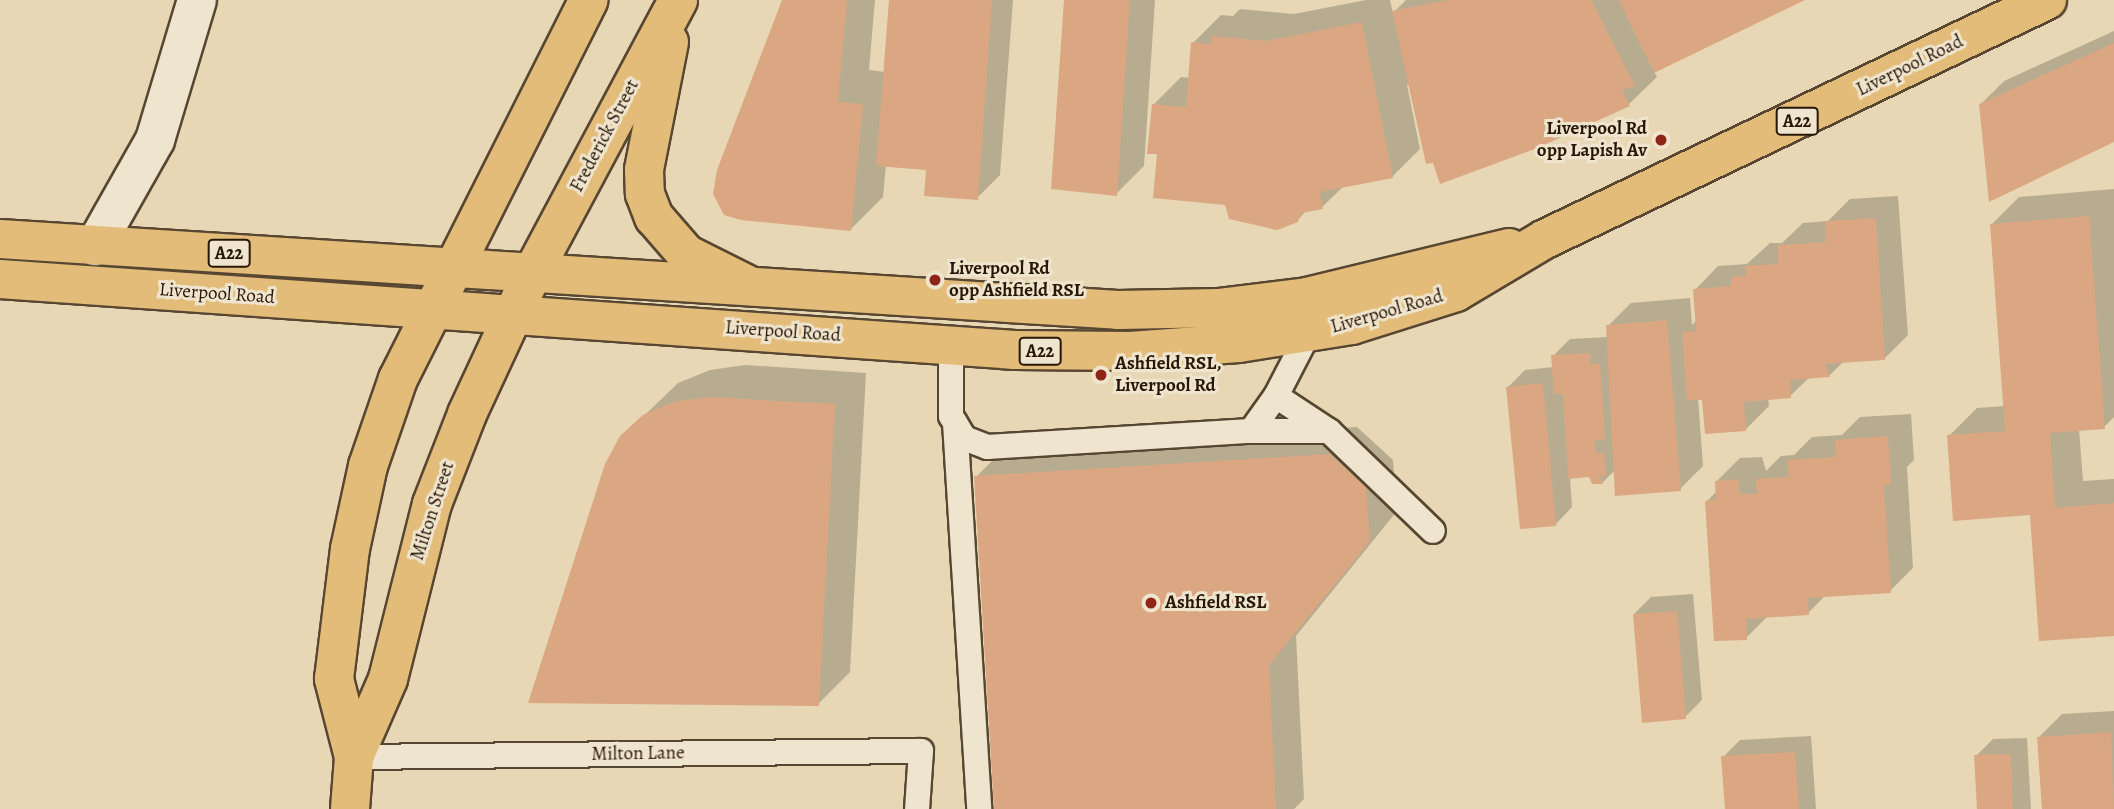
<!DOCTYPE html>
<html>
<head>
<meta charset="utf-8">
<style>
  body { margin:0 }
  #map { position:relative; width:2114px; height:809px; overflow:hidden; background:#e7d7b4; font-family:Alegreya,serif }
  div>[style] { position:absolute }
  [style*='--x'] { left:calc(var(--x)*1px); top:calc(var(--y)*1px); width:calc(var(--w)*1px); rotate:calc(var(--a)*1deg) }
  .shadow>* { inset:0; background:#0003 }
  .building>* { inset:0; background:#daa782 }
  .roads { filter:drop-shadow(2px 0 #574732) drop-shadow(-2px 0 #574732) drop-shadow(0 2px #574732) drop-shadow(0 -2px #574732) }
  .lane>* { height:24px; margin:-12px; padding:0 12px; transform-origin:12px; border-radius:12px; background:#efe5ce }
  .street>* { height:38px; margin:-19px; padding:0 19px; transform-origin:19px; border-radius:19px; background:#efe5ce }
  .primary>* { height:38px; margin:-19px; padding:0 19px; transform-origin:19px; border-radius:19px; background:#e4bc7a }
  .highway>* { height:38px; margin:-19px; padding:0 19px; transform-origin:19px; border-radius:19px; background:#e4bc7a }
  .dots>* { width:19px; height:19px; translate:-50% -50%; box-sizing:border-box; border:4px solid #efe5ce; border-radius:50% }
  span { translate:-50% -50%; white-space:nowrap; text-align:center; line-height:1.15; -webkit-text-stroke:6px #efe5ce; paint-order:stroke }
  .shield-label span { padding:2px 5px; background:#efe5ce; border:2px solid; border-radius:5px; -webkit-text-stroke-width:0 }
  .shield-label { font-size:18px; color:#271706; font-weight:700 }
  .street-label { font-size:19px; color:#271706 }
  .poi-label { font-size:19px; color:#271706; font-weight:700 }
  .right { translate:-100% -50%; text-align:right }
  .left { translate:0 -50%; text-align:left }
</style>
</head>
<body>
<div id="map">
  <div class="shadow">
    <i style="clip-path:polygon(784px 0,875px 0,869px 70px,885px 72px,890px 0,1013px 0,1000px 175px,977px 198px,928px 168px,886px 165px,883px 197px,851px 229px)"></i>
    <i style="clip-path:polygon(1066px 0,1155px 0,1144px 166px,1116px 194px)"></i>
    <i style="clip-path:polygon(1366px 0,1390px 0,1393px 13px,1406px 0,1801px 0,1654px 71px,1657px 77px,1629px 104px,1407px 85px,1420px 149px,1392px 177px,1344px 186px,1322px 207px,1307px 210px,1297px 221px,1226px 203px,1159px 153px,1153px 105px,1181px 77px,1190px 78px,1193px 43px,1221px 15px,1233px 16px,1240px 9px,1294px 14px)"></i>
    <i style="clip-path:polygon(2114px 31px,2114px 140px,1981px 104px,2004px 81px)"></i>
    <i style="clip-path:polygon(2114px 189px,2114px 417px,2104px 427px,2079px 429px,2083px 481px,2114px 479px,2114px 634px,2031px 513px,1949px 436px,1977px 408px,2005px 406px,1992px 224px,2019px 197px)"></i>
    <i style="clip-path:polygon(1898px 196px,1908px 335px,1885px 358px,1844px 361px,1829px 376px,1810px 377px,1790px 396px,1768px 398px,1769px 406px,1745px 430px,1698px 398px,1703px 466px,1680px 489px,1615px 470px,1602px 483px,1593px 483px,1590px 476px,1570px 477px,1572px 507px,1556px 524px,1508px 387px,1525px 370px,1554px 367px,1553px 356px,1570px 339px,1608px 337px,1608px 326px,1631px 303px,1690px 298px,1692px 325px,1697px 320px,1695px 290px,1718px 266px,1747px 264px,1770px 243px,1782px 243px,1803px 223px,1828px 221px,1850px 199px)"></i>
    <i style="clip-path:polygon(745px 365px,866px 373px,850px 672px,818px 704px,622px 437px,678px 383px,710px 370px)"></i>
    <i style="clip-path:polygon(1911px 414px,1914px 460px,1907px 467px,1913px 568px,1890px 591px,1826px 595px,1808px 613px,1768px 616px,1746px 638px,1707px 501px,1717px 491px,1717px 481px,1740px 458px,1762px 457px,1766px 471px,1781px 456px,1794px 455px,1812px 437px,1842px 435px,1860px 417px)"></i>
    <i style="clip-path:polygon(1357px 427px,1393px 460px,1397px 511px,1296px 636px,1304px 799px,1294px 809px,996px 809px,976px 477px,1004px 449px)"></i>
    <i style="clip-path:polygon(1693px 594px,1702px 700px,1685px 717px,1634px 614px,1651px 597px)"></i>
    <i style="clip-path:polygon(2114px 711px,2114px 809px,2043px 809px,2039px 737px,2062px 714px)"></i>
    <i style="clip-path:polygon(1811px 736px,1816px 809px,1726px 809px,1723px 757px,1740px 740px)"></i>
    <i style="clip-path:polygon(2027px 738px,2031px 809px,1979px 809px,1976px 756px,1993px 739px)"></i>
  </div>
  <div class="building">
    <i style="clip-path:polygon(782px 0,847px 0,838px 102px,863px 104px,851px 231px,741px 220px,724px 215px,713px 194px,717px 170px)"></i>
    <i style="clip-path:polygon(889px 0,992px 0,978px 200px,924px 196px,926px 170px,876px 166px)"></i>
    <i style="clip-path:polygon(1064px 0,1130px 0,1117px 196px,1051px 189px)"></i>
    <i style="clip-path:polygon(1448px 0,1591px 0,1635px 86px,1622px 90px,1630px 106px,1535px 149px,1440px 184px,1433px 163px,1426px 164px,1392px 11px)"></i>
    <i style="clip-path:polygon(1619px 0,1805px 0,1654px 73px)"></i>
    <i style="clip-path:polygon(1362px 22px,1393px 178px,1320px 192px,1323px 209px,1301px 213px,1298px 222px,1277px 230px,1229px 219px,1225px 205px,1153px 198px,1157px 154px,1147px 154px,1152px 104px,1186px 107px,1191px 42px,1211px 44px,1211px 36px,1266px 41px)"></i>
    <i style="clip-path:polygon(2114px 43px,2114px 142px,1989px 202px,1979px 104px)"></i>
    <i style="clip-path:polygon(2089px 216px,2105px 429px,2050px 433px,2055px 508px,2114px 503px,2114px 636px,2039px 641px,2030px 515px,1953px 521px,1947px 435px,2005px 431px,1990px 224px)"></i>
    <i style="clip-path:polygon(1876px 218px,1885px 360px,1825px 364px,1830px 377px,1790px 380px,1791px 398px,1744px 402px,1746px 431px,1705px 434px,1702px 400px,1687px 400px,1682px 332px,1696px 331px,1693px 289px,1731px 286px,1731px 277px,1746px 276px,1745px 266px,1778px 264px,1778px 245px,1826px 242px,1825px 221px)"></i>
    <i style="clip-path:polygon(1667px 320px,1681px 491px,1615px 496px,1606px 325px)"></i>
    <i style="clip-path:polygon(1590px 353px,1590px 364px,1600px 363px,1605px 439px,1595px 440px,1596px 454px,1604px 453px,1606px 476px,1599px 476px,1603px 484px,1592px 484px,1589px 477px,1568px 479px,1563px 394px,1554px 394px,1551px 355px)"></i>
    <i style="clip-path:polygon(1543px 383px,1556px 526px,1520px 529px,1506px 387px)"></i>
    <i style="clip-path:polygon(711px 397px,835px 404px,819px 706px,528px 703px,605px 464px,620px 436px,643px 415px,676px 401px)"></i>
    <i style="clip-path:polygon(1888px 436px,1891px 485px,1884px 486px,1891px 593px,1808px 598px,1809px 615px,1746px 619px,1747px 640px,1714px 641px,1705px 501px,1716px 500px,1715px 481px,1739px 479px,1740px 494px,1757px 494px,1756px 479px,1789px 477px,1787px 460px,1836px 457px,1835px 440px)"></i>
    <i style="clip-path:polygon(1329px 454px,1366px 487px,1370px 541px,1269px 665px,1276px 809px,994px 809px,974px 476px)"></i>
    <i style="clip-path:polygon(1677px 611px,1686px 719px,1642px 723px,1633px 614px)"></i>
    <i style="clip-path:polygon(2111px 732px,2114px 809px,2042px 809px,2037px 737px)"></i>
    <i style="clip-path:polygon(1795px 752px,1799px 809px,1725px 809px,1721px 756px)"></i>
    <i style="clip-path:polygon(2011px 754px,2013px 809px,1977px 809px,1974px 755px)"></i>
  </div>
  <div class="roads">
    <div class="lane">
      <i style="--x:951;--y:345;--w:71;--a:90"></i>
      <i style="--x:951;--y:416;--w:26;--a:59"></i>
      <i style="--x:964;--y:438;--w:25;--a:21"></i>
      <i style="--x:987;--y:447;--w:264;--a:-3.5"></i>
      <i style="--x:1251;--y:431;--w:43;--a:-54.5"></i>
      <i style="--x:1276;--y:396;--w:72;--a:-62.7"></i>
      <i style="--x:1276;--y:396;--w:64;--a:33.4"></i>
      <i style="--x:1329;--y:431;--w:144;--a:43.9"></i>
      <i style="--x:955;--y:423;--w:387;--a:86.4"></i>
      <i style="--x:1251;--y:431;--w:78;--a:0"></i>
      <i style="--x:354;--y:757;--w:567;--a:-0.61"></i>
      <i style="--x:921;--y:751;--w:58;--a:93.9"></i>
    </div>
    <div class="street">
      <i style="--x:95;--y:246;--w:122;--a:-60.5"></i>
      <i style="--x:155;--y:140;--w:146;--a:-73.3"></i>
    </div>
    <div class="primary">
      <i style="--x:669;--y:42;--w:130;--a:101.1"></i>
      <i style="--x:644;--y:170;--w:24;--a:88"></i>
      <i style="--x:645;--y:194;--w:25;--a:69"></i>
      <i style="--x:654;--y:217;--w:49;--a:49.1"></i>
      <i style="--x:686;--y:254;--w:72;--a:26.6"></i>
      <i style="--x:354;--y:757;--w:85;--a:-66.4"></i>
      <i style="--x:388;--y:679;--w:180;--a:-75.9"></i>
      <i style="--x:432;--y:504;--w:97;--a:-68.7"></i>
      <i style="--x:467;--y:414;--w:157;--a:-65.1"></i>
      <i style="--x:533;--y:272;--w:308;--a:-61.9"></i>
      <i style="--x:350;--y:809;--w:52;--a:-85.6"></i>
      <i style="--x:354;--y:757;--w:81;--a:-104.4"></i>
      <i style="--x:334;--y:679;--w:131;--a:-83"></i>
      <i style="--x:350;--y:549;--w:85;--a:-77.8"></i>
      <i style="--x:368;--y:466;--w:92;--a:-71"></i>
      <i style="--x:398;--y:379;--w:424;--a:-63.3"></i>
    </div>
    <div class="highway">
      <i style="--x:0;--y:239;--w:1120;--a:3.63"></i>
      <i style="--x:1118;--y:310;--w:100;--a:-1.1"></i>
      <i style="--x:1218;--y:308;--w:90;--a:-7"></i>
      <i style="--x:1307;--y:297;--w:208;--a:-13.6"></i>
      <i style="--x:0;--y:279;--w:1017;--a:4"></i>
      <i style="--x:1015;--y:350;--w:115;--a:0.5"></i>
      <i style="--x:1130;--y:351;--w:109;--a:-4.2"></i>
      <i style="--x:1239;--y:343;--w:114;--a:-9.1"></i>
      <i style="--x:1352;--y:325;--w:109;--a:-17.6"></i>
      <i style="--x:1456;--y:292;--w:104;--a:-30.8"></i>
      <i style="--x:1545;--y:239;--w:556;--a:-25.46"></i>
    </div>
  </div>
  <div class="dots">
    <i style="left:1661px;top:140px;background:#8f2418"></i>
    <i style="left:935px;top:280px;background:#8f2418"></i>
    <i style="left:1101px;top:375px;background:#8f2418"></i>
    <i style="left:1151px;top:603px;background:#8f2418"></i>
  </div>
  <div class="shield-label">
    <span style="left:1797px;top:121px">A22</span>
    <span style="left:229px;top:253px">A22</span>
    <span style="left:1040px;top:351px">A22</span>
  </div>
  <div class="street-label">
    <span style="left:1910px;top:66px;rotate:-26deg">Liverpool Road</span>
    <span style="left:605px;top:136px;rotate:-62deg">Frederick Street</span>
    <span style="left:217px;top:294px;rotate:4deg">Liverpool Road</span>
    <span style="left:1387px;top:312px;rotate:-16deg">Liverpool Road</span>
    <span style="left:783px;top:332px;rotate:4deg">Liverpool Road</span>
    <span style="left:433px;top:511px;rotate:-72deg">Milton Street</span>
    <span style="left:638px;top:754px;rotate:-1deg">Milton Lane</span>
  </div>
  <div class="poi-label">
    <span class="right" style="left:1647px;top:140px">Liverpool Rd<br>opp Lapish Av</span>
    <span class="left" style="left:949px;top:280px">Liverpool Rd<br>opp Ashfield RSL</span>
    <span class="left" style="left:1115px;top:375px">Ashfield RSL,<br>Liverpool Rd</span>
    <span class="left" style="left:1165px;top:603px">Ashfield RSL</span>
  </div>
</div>
</body>
</html>
